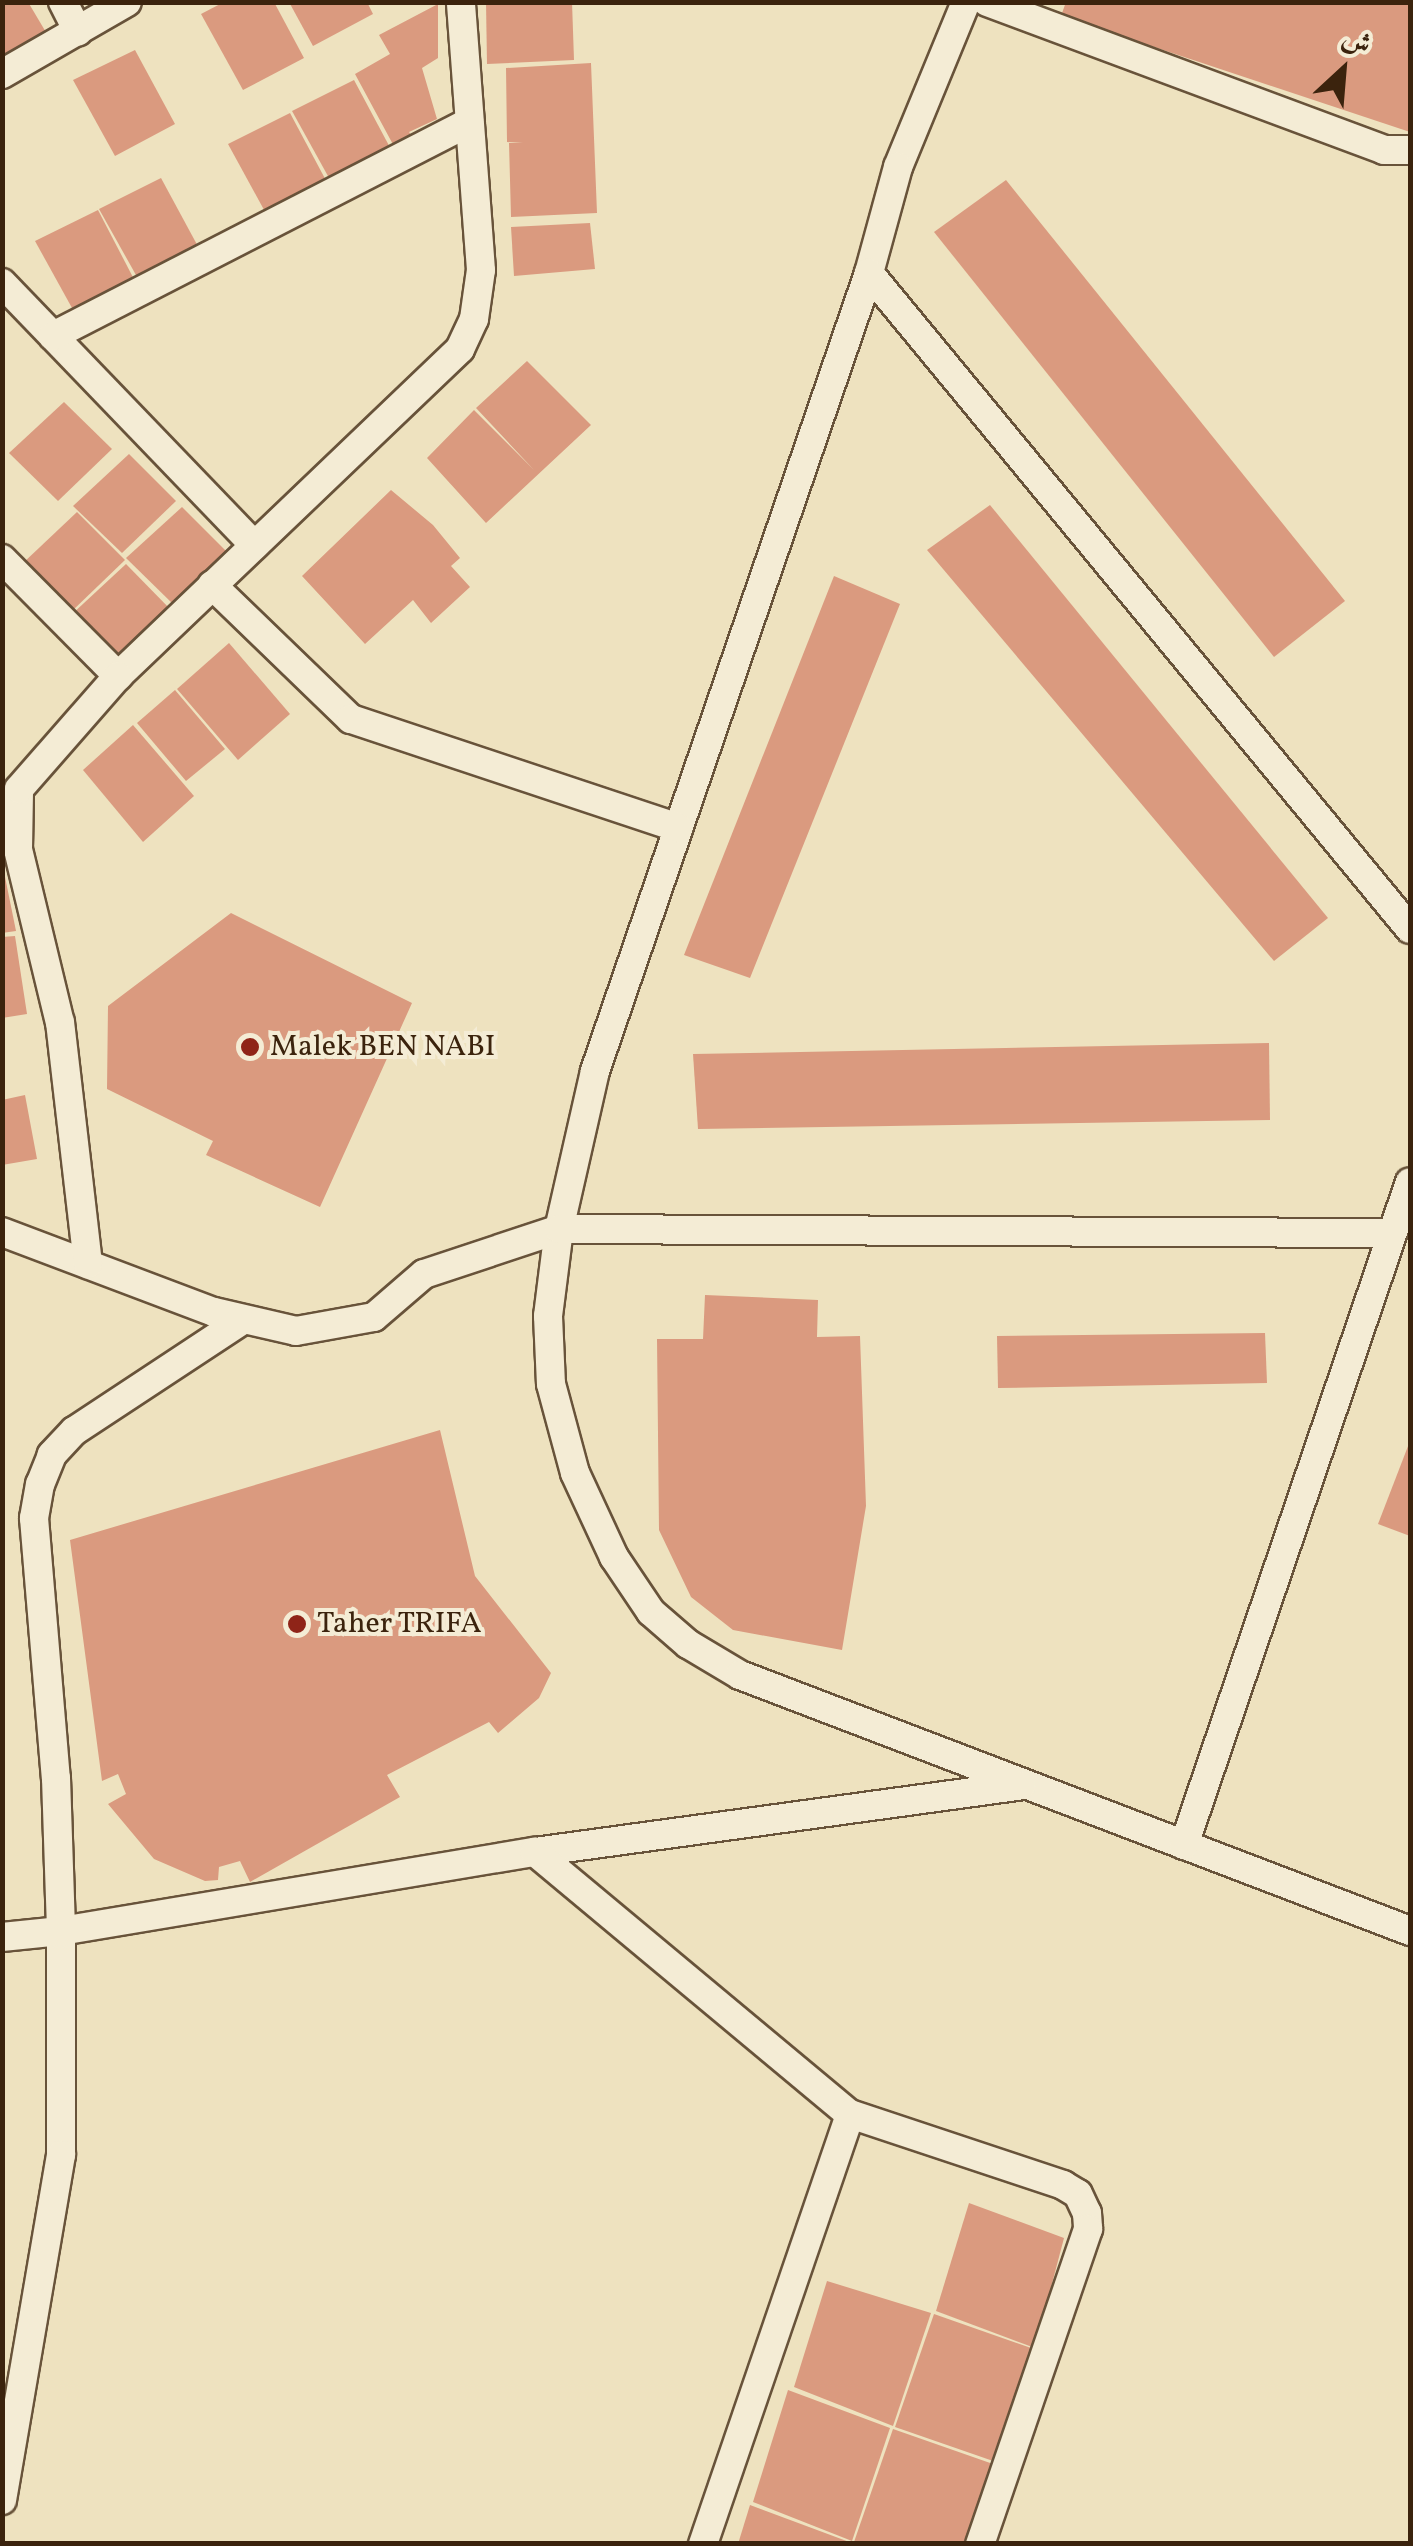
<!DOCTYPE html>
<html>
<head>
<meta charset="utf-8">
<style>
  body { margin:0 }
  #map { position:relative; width:1413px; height:2546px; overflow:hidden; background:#eee2bf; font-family:Vollkorn,Amiri,serif }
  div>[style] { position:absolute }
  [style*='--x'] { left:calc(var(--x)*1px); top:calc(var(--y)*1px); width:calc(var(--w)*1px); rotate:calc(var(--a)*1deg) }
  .building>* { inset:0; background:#da9a7f }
  .roads { filter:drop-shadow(2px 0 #68533a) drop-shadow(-2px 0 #68533a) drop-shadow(0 2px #68533a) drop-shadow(0 -2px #68533a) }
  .street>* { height:28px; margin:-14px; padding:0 14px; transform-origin:14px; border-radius:14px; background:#f4ecd5 }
  .dots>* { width:28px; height:28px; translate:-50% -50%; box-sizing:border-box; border:5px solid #f4ecd5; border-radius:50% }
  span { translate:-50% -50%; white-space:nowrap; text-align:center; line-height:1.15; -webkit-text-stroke:8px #f4ecd5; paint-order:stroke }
  .poi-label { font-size:30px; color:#3b230d }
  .left { translate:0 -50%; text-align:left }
  .frame { position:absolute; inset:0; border:5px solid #3b230d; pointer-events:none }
  .north { position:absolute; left:1293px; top:20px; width:100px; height:100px; -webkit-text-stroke:8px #f4ecd5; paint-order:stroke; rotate:26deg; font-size:28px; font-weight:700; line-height:40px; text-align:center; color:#3b230d }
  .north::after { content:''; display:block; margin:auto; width:35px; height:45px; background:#3b230d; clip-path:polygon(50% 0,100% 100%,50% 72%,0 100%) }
</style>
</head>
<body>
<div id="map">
  <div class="building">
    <i style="clip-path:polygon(2px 2px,28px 2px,50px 39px,2px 68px)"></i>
    <i style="clip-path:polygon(224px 2px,274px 2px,304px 58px,243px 90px,201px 14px)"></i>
    <i style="clip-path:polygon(289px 2px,367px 2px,373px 14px,313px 46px)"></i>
    <i style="clip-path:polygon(486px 2px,572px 2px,574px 60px,487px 64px)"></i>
    <i style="clip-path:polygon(1066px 2px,1410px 2px,1410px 132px,1061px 16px)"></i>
    <i style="clip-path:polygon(438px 4px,438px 58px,422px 68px,437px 119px,409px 132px,414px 139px,396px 150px,355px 74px,390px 54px,379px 35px)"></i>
    <i style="clip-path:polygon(135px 50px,175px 124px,115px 156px,73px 80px)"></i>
    <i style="clip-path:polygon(591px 63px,597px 213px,511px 217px,509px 143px,523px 143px,507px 142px,506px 68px)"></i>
    <i style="clip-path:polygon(354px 80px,394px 155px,334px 187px,292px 111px)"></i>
    <i style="clip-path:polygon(290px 113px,330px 188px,269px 219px,228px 144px)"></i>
    <i style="clip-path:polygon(161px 178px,201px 252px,141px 284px,99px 209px)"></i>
    <i style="clip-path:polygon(1006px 180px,1345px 601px,1274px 657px,934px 232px)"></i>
    <i style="clip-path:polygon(98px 210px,137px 285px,77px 317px,35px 241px)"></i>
    <i style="clip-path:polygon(590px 223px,595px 269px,514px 276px,511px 227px)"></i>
    <i style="clip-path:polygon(527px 361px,591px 425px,486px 523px,427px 458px,474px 410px,534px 470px,476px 408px)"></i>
    <i style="clip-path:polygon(64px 402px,112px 449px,58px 501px,9px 453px)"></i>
    <i style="clip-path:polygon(129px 454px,176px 501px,122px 553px,73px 506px)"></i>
    <i style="clip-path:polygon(391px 490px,433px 525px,460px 558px,451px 566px,470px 587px,431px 623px,413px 600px,365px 644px,302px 576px)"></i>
    <i style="clip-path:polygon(990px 505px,1328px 918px,1274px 961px,927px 550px)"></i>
    <i style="clip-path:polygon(182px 507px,229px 554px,175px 606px,126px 558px)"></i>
    <i style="clip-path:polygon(77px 512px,125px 560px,71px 612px,22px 564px)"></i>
    <i style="clip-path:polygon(126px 564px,173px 612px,119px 663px,70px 616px)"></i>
    <i style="clip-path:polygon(834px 576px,900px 604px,750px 978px,684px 955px)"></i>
    <i style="clip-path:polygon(229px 643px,290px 714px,238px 760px,177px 689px)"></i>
    <i style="clip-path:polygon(175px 690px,225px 749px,186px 781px,137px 723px)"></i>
    <i style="clip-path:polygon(133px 725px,194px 796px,143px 842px,83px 770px)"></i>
    <i style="clip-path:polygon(2px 862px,16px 931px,2px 933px)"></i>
    <i style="clip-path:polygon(231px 913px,412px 1003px,320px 1207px,206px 1155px,213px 1141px,107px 1089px,108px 1006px)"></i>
    <i style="clip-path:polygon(15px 936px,27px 1014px,2px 1018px,2px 937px)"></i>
    <i style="clip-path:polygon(1269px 1043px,1270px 1120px,698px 1129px,693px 1054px)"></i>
    <i style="clip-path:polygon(25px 1095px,37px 1159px,2px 1165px,2px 1100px)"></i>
    <i style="clip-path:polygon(705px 1295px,818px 1300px,817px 1337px,860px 1336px,866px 1506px,842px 1650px,733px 1630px,691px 1597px,659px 1530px,657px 1339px,703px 1339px)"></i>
    <i style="clip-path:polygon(1265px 1333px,1267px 1383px,998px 1388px,997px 1336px)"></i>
    <i style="clip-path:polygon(440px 1430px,475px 1576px,551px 1673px,539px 1698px,498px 1733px,489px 1722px,387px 1775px,400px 1797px,250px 1882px,240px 1861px,219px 1867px,218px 1880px,205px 1881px,154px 1859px,108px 1804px,126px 1794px,118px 1774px,102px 1781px,70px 1540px)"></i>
    <i style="clip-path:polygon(1410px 1441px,1410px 1536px,1378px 1524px)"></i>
    <i style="clip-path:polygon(969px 2203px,1064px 2238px,1035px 2348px,936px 2311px)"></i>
    <i style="clip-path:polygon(827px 2281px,931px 2313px,893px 2426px,794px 2387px)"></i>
    <i style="clip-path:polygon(934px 2314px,1034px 2349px,996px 2462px,895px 2427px)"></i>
    <i style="clip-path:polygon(788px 2390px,890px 2428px,852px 2541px,753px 2502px)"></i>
    <i style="clip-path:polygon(893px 2429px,993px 2464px,966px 2544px,854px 2542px)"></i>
    <i style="clip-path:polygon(750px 2505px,852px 2543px,852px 2544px,738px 2544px)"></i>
  </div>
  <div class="roads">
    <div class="street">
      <i style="--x:63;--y:2;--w:33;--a:63"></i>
      <i style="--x:966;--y:2;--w:178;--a:112.4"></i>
      <i style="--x:898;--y:167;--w:110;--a:105.3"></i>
      <i style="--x:869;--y:273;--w:844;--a:108.95"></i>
      <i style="--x:595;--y:1071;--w:162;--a:102.8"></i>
      <i style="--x:559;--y:1229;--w:88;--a:97.2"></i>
      <i style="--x:548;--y:1316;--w:68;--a:87.5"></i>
      <i style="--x:551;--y:1384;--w:92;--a:74.9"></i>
      <i style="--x:575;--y:1473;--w:93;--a:65.1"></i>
      <i style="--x:614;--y:1557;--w:66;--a:56.1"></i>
      <i style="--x:651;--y:1612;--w:49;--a:40.9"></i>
      <i style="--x:688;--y:1644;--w:61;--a:30.8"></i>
      <i style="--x:740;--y:1675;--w:717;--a:20.91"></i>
      <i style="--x:987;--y:2;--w:424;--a:20.4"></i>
      <i style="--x:1384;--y:150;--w:26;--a:0"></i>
      <i style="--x:2;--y:74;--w:144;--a:-29.9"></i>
      <i style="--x:869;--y:273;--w:850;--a:50.49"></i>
      <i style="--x:2;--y:283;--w:364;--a:46.1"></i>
      <i style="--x:53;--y:336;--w:468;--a:-27.2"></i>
      <i style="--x:2;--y:559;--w:165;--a:45.2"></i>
      <i style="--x:118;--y:676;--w:473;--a:-43.7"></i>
      <i style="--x:460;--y:349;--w:33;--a:-65"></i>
      <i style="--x:474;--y:319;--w:49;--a:-81.9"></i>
      <i style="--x:481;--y:270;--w:269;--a:-94.3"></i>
      <i style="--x:212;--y:585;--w:193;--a:44"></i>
      <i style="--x:351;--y:719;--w:345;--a:18.4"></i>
      <i style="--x:2;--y:1232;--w:227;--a:20.7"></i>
      <i style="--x:214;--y:1312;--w:84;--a:13"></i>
      <i style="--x:296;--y:1331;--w:79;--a:-10.2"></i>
      <i style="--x:374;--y:1317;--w:66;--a:-40.7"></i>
      <i style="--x:424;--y:1274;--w:142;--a:-18.4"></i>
      <i style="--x:559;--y:1229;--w:832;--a:0.28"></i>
      <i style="--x:88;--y:1264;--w:243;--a:-96.6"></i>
      <i style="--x:60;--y:1023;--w:179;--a:-103.6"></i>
      <i style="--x:18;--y:849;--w:60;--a:-89"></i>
      <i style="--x:19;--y:789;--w:150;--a:-48.8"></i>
      <i style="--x:241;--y:1321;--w:200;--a:146.6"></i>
      <i style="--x:74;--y:1431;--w:33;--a:133"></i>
      <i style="--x:52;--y:1455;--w:31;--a:112"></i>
      <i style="--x:40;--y:1484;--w:35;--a:100"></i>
      <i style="--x:34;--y:1518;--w:261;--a:85.2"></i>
      <i style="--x:56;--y:1778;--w:153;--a:88.1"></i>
      <i style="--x:61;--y:1931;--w:481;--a:-9.5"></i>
      <i style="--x:535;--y:1852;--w:491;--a:-7.8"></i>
      <i style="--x:1184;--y:1845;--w:700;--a:-71.18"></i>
      <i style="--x:535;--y:1852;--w:410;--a:39.8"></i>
      <i style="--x:2;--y:1937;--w:59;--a:-5.8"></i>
      <i style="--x:61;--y:1931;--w:224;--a:90"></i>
      <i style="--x:61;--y:2155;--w:350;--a:99.7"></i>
      <i style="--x:703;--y:2544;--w:454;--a:-71.1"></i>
      <i style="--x:850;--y:2114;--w:225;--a:18.4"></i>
      <i style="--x:1063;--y:2185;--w:17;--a:31"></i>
      <i style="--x:1078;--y:2194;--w:21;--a:65"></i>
      <i style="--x:1087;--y:2213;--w:16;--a:86"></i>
      <i style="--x:1088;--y:2229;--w:333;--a:108.9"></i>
    </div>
  </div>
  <div class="dots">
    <i style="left:250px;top:1047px;background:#8f2418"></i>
    <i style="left:297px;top:1624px;background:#8f2418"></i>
  </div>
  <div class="poi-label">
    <span class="left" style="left:270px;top:1047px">Malek BEN NABI</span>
    <span class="left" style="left:317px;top:1624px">Taher TRIFA</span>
  </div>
  <div class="frame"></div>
  <div class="north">ش</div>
</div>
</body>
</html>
